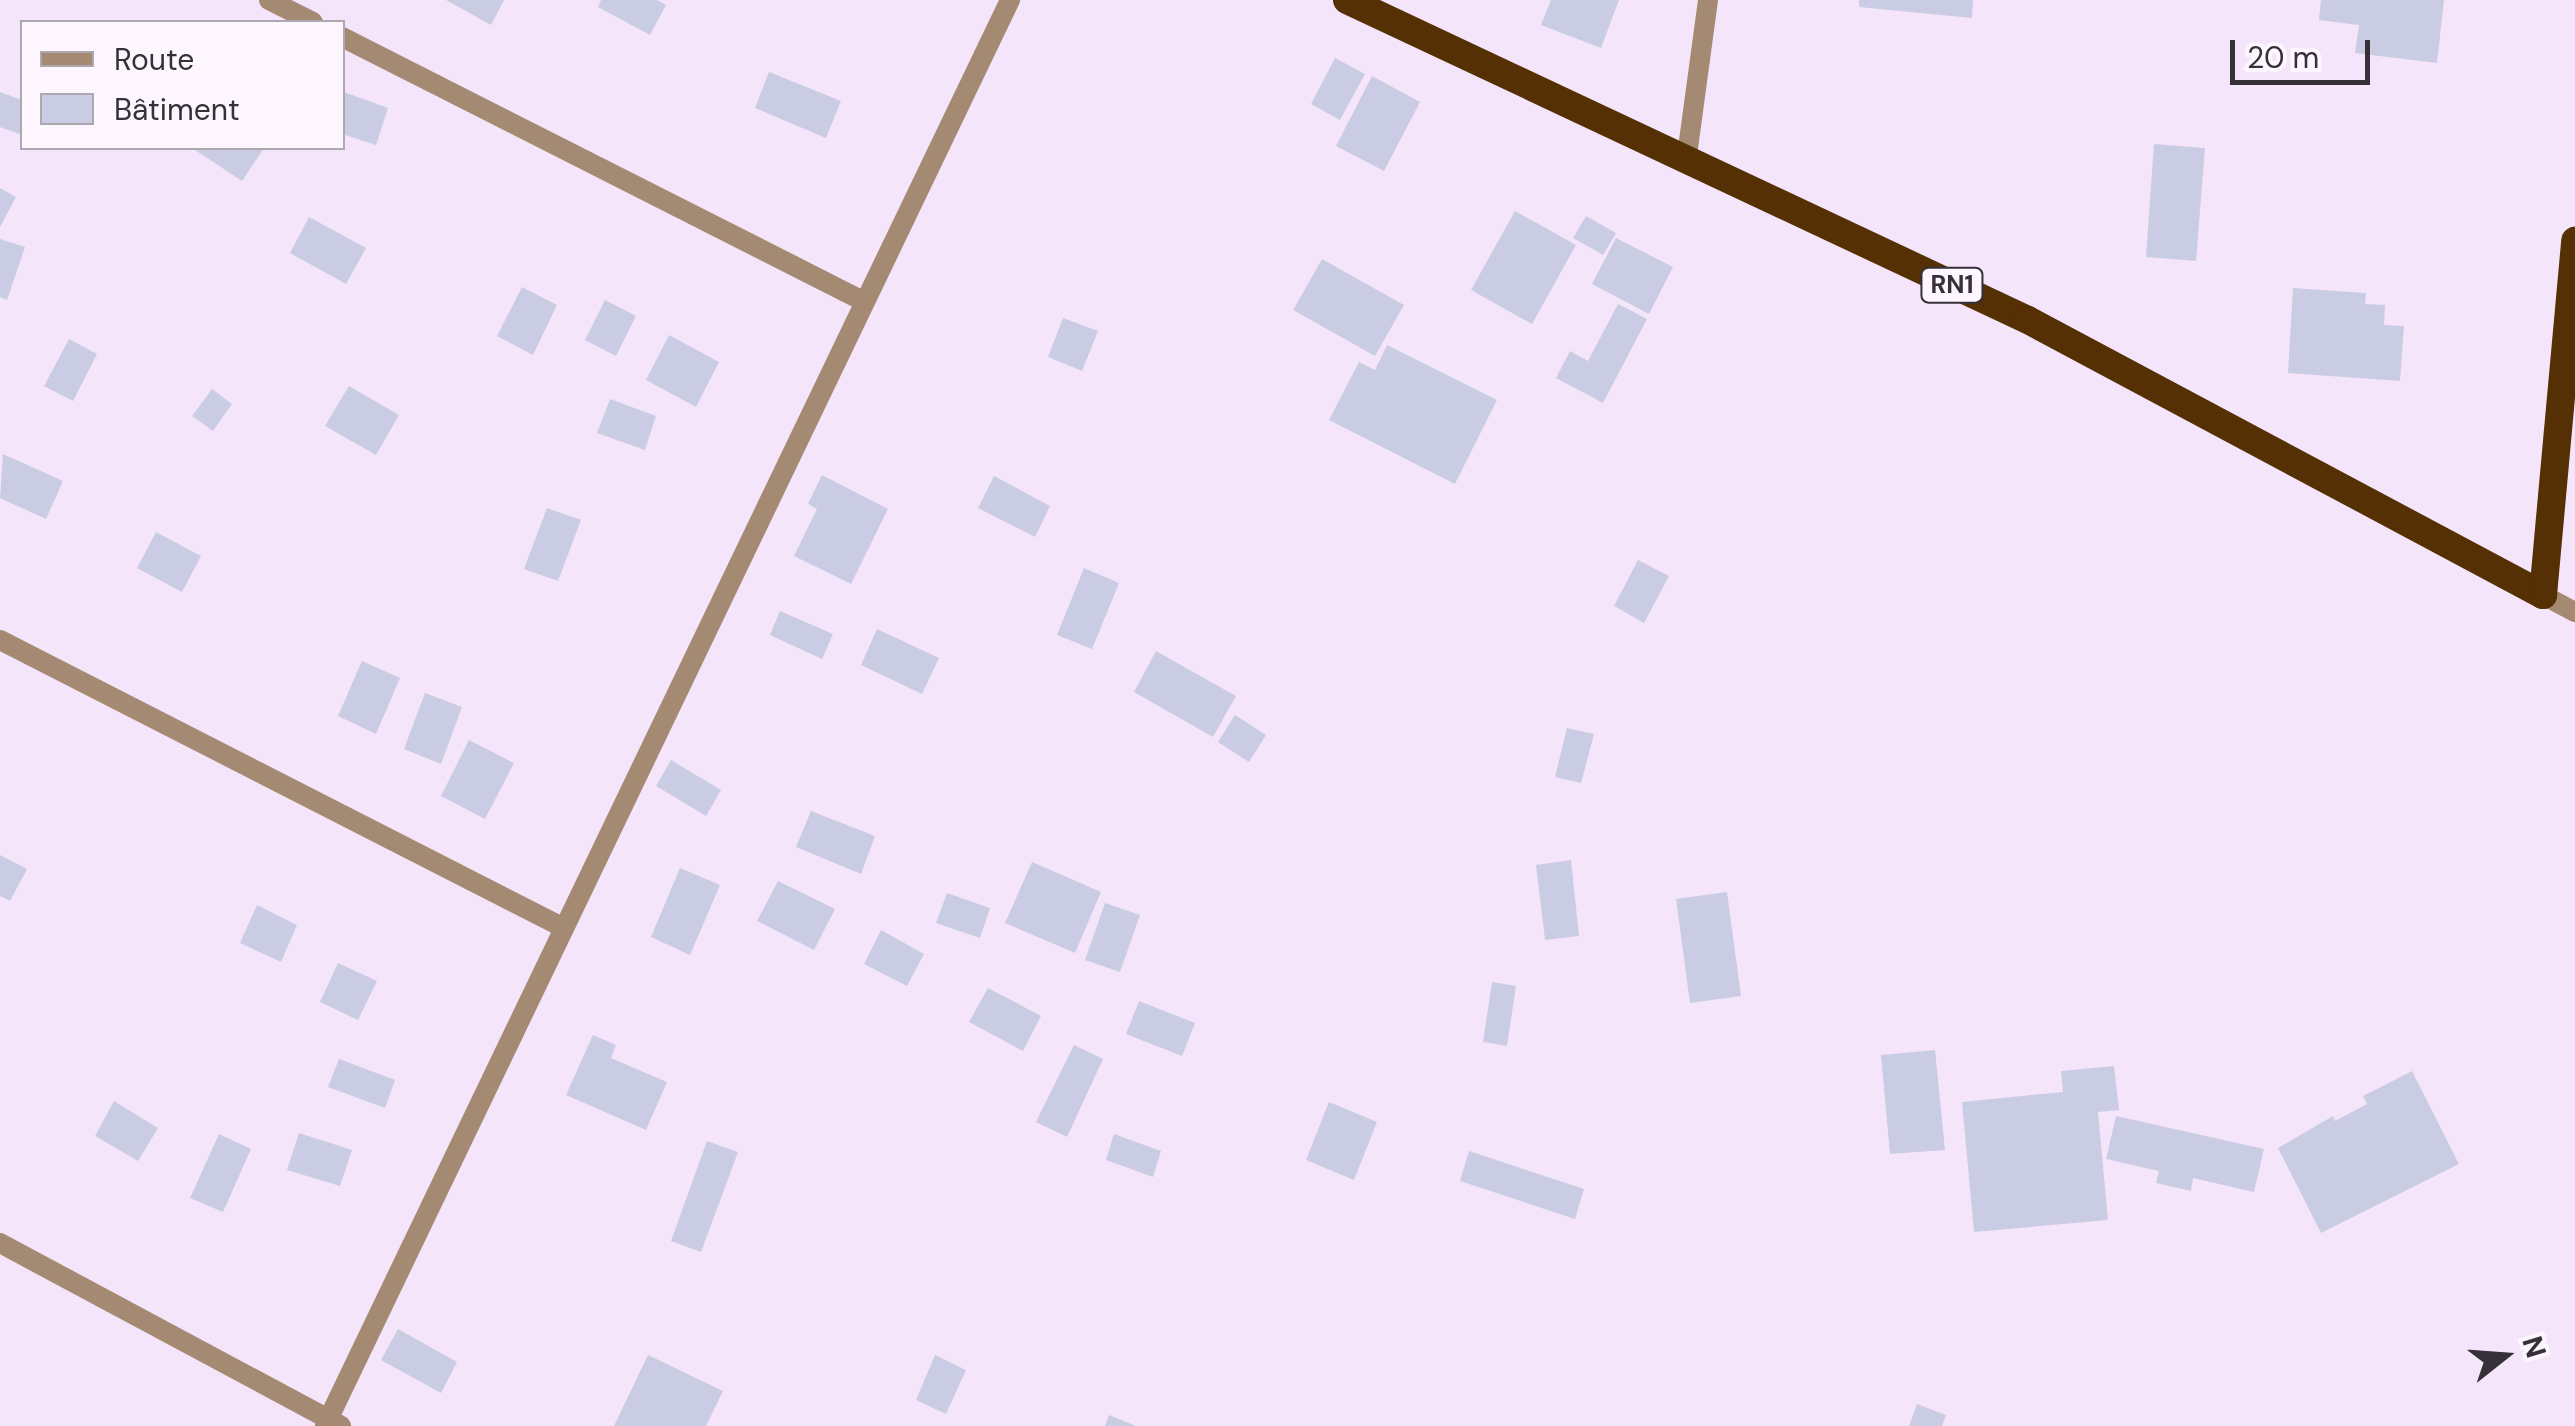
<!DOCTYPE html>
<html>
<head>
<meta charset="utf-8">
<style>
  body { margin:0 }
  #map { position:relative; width:2575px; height:1426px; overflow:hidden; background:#f5e5fa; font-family:"DM Sans",sans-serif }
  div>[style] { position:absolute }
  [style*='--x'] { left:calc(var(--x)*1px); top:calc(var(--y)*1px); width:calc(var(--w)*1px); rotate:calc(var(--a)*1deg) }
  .building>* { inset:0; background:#cacce3 }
  .minor>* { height:20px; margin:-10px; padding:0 10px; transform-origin:10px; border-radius:10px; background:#a58a73 }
  .tertiary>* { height:20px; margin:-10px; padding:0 10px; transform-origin:10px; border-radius:10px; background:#a58a73 }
  .trunk>* { height:28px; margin:-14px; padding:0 14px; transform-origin:14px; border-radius:14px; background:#553004 }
  span { translate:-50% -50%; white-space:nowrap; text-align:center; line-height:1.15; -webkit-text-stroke:10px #fdf6fe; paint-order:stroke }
  .shield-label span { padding:2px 8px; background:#fdf6fe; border:2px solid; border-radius:8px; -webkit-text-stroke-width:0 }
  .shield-label { font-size:25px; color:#363038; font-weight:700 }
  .legend { position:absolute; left:20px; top:20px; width:325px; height:130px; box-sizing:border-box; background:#fdf6fe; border:2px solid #ada7af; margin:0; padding:12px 18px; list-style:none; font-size:30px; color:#363038 }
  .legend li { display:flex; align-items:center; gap:20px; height:50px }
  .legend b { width:50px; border:2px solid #ada7af }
  .north { position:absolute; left:2455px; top:1306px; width:100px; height:100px; -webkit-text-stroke:8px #fdf6fe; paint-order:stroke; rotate:73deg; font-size:28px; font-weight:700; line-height:40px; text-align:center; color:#363038 }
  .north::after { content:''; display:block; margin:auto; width:35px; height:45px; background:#363038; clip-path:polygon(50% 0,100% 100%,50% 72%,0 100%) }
  .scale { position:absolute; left:2230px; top:40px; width:140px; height:45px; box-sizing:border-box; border:5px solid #363038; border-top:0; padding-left:12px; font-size:30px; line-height:35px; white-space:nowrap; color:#363038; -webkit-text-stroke:8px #fdf6fe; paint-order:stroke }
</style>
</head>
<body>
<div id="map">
  <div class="building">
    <i style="clip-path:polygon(446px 0,504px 0,491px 25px)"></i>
    <i style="clip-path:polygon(601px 0,657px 0,666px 5px,650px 35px,598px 7px)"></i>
    <i style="clip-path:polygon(1551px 0,1619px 0,1601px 48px,1541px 25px)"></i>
    <i style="clip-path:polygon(1859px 0,1973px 0,1972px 18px,1859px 7px)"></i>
    <i style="clip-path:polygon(2321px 0,2444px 0,2437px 63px,2355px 53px,2359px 25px,2319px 20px)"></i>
    <i style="clip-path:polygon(1335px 58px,1365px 74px,1340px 120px,1311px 104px)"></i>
    <i style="clip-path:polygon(769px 72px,841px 101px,826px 138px,755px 108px)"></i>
    <i style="clip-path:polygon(1372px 76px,1420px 102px,1384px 171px,1336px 146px)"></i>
    <i style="clip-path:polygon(0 92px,22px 100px,22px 135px,0 127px)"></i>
    <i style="clip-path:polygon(344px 92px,388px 108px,376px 145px,342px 134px)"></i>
    <i style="clip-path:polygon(2154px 144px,2205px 148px,2196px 261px,2146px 257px)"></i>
    <i style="clip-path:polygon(192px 148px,264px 148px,242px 181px)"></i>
    <i style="clip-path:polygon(0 188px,16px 197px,0 227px)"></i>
    <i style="clip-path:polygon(1515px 211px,1576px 245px,1532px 324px,1471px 290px)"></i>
    <i style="clip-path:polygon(1586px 216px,1616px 233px,1603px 255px,1573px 238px)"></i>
    <i style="clip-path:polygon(309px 217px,366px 248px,346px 284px,290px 253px)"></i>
    <i style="clip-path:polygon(1616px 238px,1673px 267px,1649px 314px,1592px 284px)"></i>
    <i style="clip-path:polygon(0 239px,25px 247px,7px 300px,0 297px)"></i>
    <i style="clip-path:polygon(1322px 259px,1404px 305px,1375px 356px,1293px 310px)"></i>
    <i style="clip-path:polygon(522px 287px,557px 305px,533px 355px,497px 336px)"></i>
    <i style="clip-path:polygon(2293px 288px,2366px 293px,2365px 304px,2385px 305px,2384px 325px,2404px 326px,2400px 381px,2288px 373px)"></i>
    <i style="clip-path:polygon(605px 300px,636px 316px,616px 356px,585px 340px)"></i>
    <i style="clip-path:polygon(1618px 304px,1647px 319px,1603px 403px,1556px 378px,1570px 351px,1588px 361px)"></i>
    <i style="clip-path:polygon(1063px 318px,1098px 331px,1082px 371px,1048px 357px)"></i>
    <i style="clip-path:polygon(669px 335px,719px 362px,696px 407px,646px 380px)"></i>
    <i style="clip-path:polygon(69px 339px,97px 354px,73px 401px,44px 386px)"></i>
    <i style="clip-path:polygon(1387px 345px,1497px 400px,1455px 484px,1329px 420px,1359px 362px,1375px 370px)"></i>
    <i style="clip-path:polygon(349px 386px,399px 415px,376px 455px,325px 426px)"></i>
    <i style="clip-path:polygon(212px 389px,232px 404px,213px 431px,192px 416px)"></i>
    <i style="clip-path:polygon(610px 399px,656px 416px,645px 450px,597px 433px)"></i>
    <i style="clip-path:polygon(3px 454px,63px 481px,46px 519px,0 498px)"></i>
    <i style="clip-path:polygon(822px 475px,888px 509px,851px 584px,794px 556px,817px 509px,808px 504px)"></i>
    <i style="clip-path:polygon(994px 476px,1050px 506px,1035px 537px,978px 508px)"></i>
    <i style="clip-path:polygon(547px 508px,581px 520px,558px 581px,524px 569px)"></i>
    <i style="clip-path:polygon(156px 532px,201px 556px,182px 592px,137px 568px)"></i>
    <i style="clip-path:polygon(1638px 560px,1669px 576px,1644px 623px,1614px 606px)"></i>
    <i style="clip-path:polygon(1084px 568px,1119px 583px,1092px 649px,1057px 635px)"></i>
    <i style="clip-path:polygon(780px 611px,833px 634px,822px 659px,770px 635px)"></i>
    <i style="clip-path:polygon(877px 629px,939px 658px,922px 694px,861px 665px)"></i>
    <i style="clip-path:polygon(1156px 651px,1236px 696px,1213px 737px,1134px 692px)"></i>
    <i style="clip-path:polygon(362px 661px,400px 678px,376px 734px,338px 716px)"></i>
    <i style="clip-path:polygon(425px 693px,462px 707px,441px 764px,404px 749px)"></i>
    <i style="clip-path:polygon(1235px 715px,1266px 735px,1249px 762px,1218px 742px)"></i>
    <i style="clip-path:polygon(1567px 728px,1594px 734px,1581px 783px,1555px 777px)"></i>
    <i style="clip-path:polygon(469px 740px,514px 763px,485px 819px,441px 796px)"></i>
    <i style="clip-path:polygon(671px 760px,721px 790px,706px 816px,656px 786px)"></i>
    <i style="clip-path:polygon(811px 811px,875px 836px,861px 874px,796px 847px)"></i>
    <i style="clip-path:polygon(0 855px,27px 869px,10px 901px,0 896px)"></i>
    <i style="clip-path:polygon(1571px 860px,1579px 936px,1545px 940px,1536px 865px)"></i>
    <i style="clip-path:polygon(1032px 862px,1101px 892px,1075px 953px,1005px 923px)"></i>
    <i style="clip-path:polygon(680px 868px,720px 885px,690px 955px,651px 937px)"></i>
    <i style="clip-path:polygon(778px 881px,835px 909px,814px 950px,757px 921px)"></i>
    <i style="clip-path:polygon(1727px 892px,1741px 996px,1690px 1003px,1676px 899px)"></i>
    <i style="clip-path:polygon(947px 893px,990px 908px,980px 938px,936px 923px)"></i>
    <i style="clip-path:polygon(1105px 903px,1140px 915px,1120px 972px,1085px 960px)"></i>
    <i style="clip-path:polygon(257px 905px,297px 925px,281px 962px,240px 943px)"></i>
    <i style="clip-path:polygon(881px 930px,924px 954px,907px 986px,864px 964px)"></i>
    <i style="clip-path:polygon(338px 963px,377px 981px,358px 1020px,320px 1002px)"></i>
    <i style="clip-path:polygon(1492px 982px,1516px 986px,1507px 1046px,1483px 1042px)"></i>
    <i style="clip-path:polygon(988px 988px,1041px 1016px,1023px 1051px,969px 1022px)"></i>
    <i style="clip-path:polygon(1139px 1001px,1195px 1023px,1182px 1056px,1126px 1034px)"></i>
    <i style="clip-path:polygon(593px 1035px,616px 1045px,611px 1058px,667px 1082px,646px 1130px,566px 1095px)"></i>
    <i style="clip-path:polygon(1074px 1045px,1103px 1059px,1067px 1137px,1036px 1122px)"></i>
    <i style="clip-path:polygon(1935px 1050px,1945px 1150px,1890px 1154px,1881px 1055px)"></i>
    <i style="clip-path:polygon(339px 1059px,395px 1080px,385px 1108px,328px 1087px)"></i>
    <i style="clip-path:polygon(2114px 1066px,2119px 1110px,2098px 1112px,2108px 1220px,1974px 1232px,1962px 1102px,2063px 1092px,2061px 1071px)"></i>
    <i style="clip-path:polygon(2412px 1071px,2459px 1164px,2321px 1233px,2278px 1148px,2333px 1116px,2335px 1121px,2367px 1104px,2363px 1096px)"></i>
    <i style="clip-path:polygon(114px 1101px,158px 1128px,138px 1161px,95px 1136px)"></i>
    <i style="clip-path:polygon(1329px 1102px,1377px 1122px,1354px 1180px,1306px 1160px)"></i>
    <i style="clip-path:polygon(2116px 1116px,2264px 1149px,2254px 1192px,2193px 1178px,2191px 1191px,2156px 1183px,2159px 1171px,2106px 1159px)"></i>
    <i style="clip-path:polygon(299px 1133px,352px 1150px,340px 1186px,287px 1170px)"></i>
    <i style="clip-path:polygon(219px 1134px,251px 1149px,223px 1212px,190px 1198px)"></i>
    <i style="clip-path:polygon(1114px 1134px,1161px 1151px,1153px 1177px,1106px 1160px)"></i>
    <i style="clip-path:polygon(707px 1141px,738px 1152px,701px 1252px,671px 1241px)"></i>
    <i style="clip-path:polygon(1469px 1151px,1584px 1189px,1575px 1219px,1460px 1181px)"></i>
    <i style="clip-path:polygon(398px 1329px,457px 1362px,441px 1393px,381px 1360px)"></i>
    <i style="clip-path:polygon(648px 1355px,723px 1391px,706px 1426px,614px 1426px)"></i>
    <i style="clip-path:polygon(935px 1355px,966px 1370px,946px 1414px,916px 1400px)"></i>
    <i style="clip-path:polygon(1917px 1404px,1946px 1415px,1942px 1426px,1909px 1426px)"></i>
    <i style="clip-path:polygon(1109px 1415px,1136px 1426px,1105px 1426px)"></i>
  </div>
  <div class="minor">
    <i style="--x:269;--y:0;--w:49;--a:26.6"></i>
    <i style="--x:342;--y:37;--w:586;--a:26.87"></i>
    <i style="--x:0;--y:640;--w:633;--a:27.05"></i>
    <i style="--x:0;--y:1243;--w:387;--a:28.2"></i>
    <i style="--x:325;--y:1426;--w:1582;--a:-64.34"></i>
  </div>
  <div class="tertiary">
    <i style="--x:1686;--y:163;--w:164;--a:-82.3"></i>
    <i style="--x:2543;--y:595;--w:36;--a:28"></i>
  </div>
  <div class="trunk">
    <i style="--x:1347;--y:0;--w:752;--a:25.17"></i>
    <i style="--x:2028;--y:320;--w:584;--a:28.1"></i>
    <i style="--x:2543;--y:595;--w:356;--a:-84.8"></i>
  </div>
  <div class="shield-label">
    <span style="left:1952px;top:285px">RN1</span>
  </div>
  <ul class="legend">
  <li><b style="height:12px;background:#a58a73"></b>Route</li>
  <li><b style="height:28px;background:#cacce3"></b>Bâtiment</li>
  </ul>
  <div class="north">N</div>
  <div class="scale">20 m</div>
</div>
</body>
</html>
